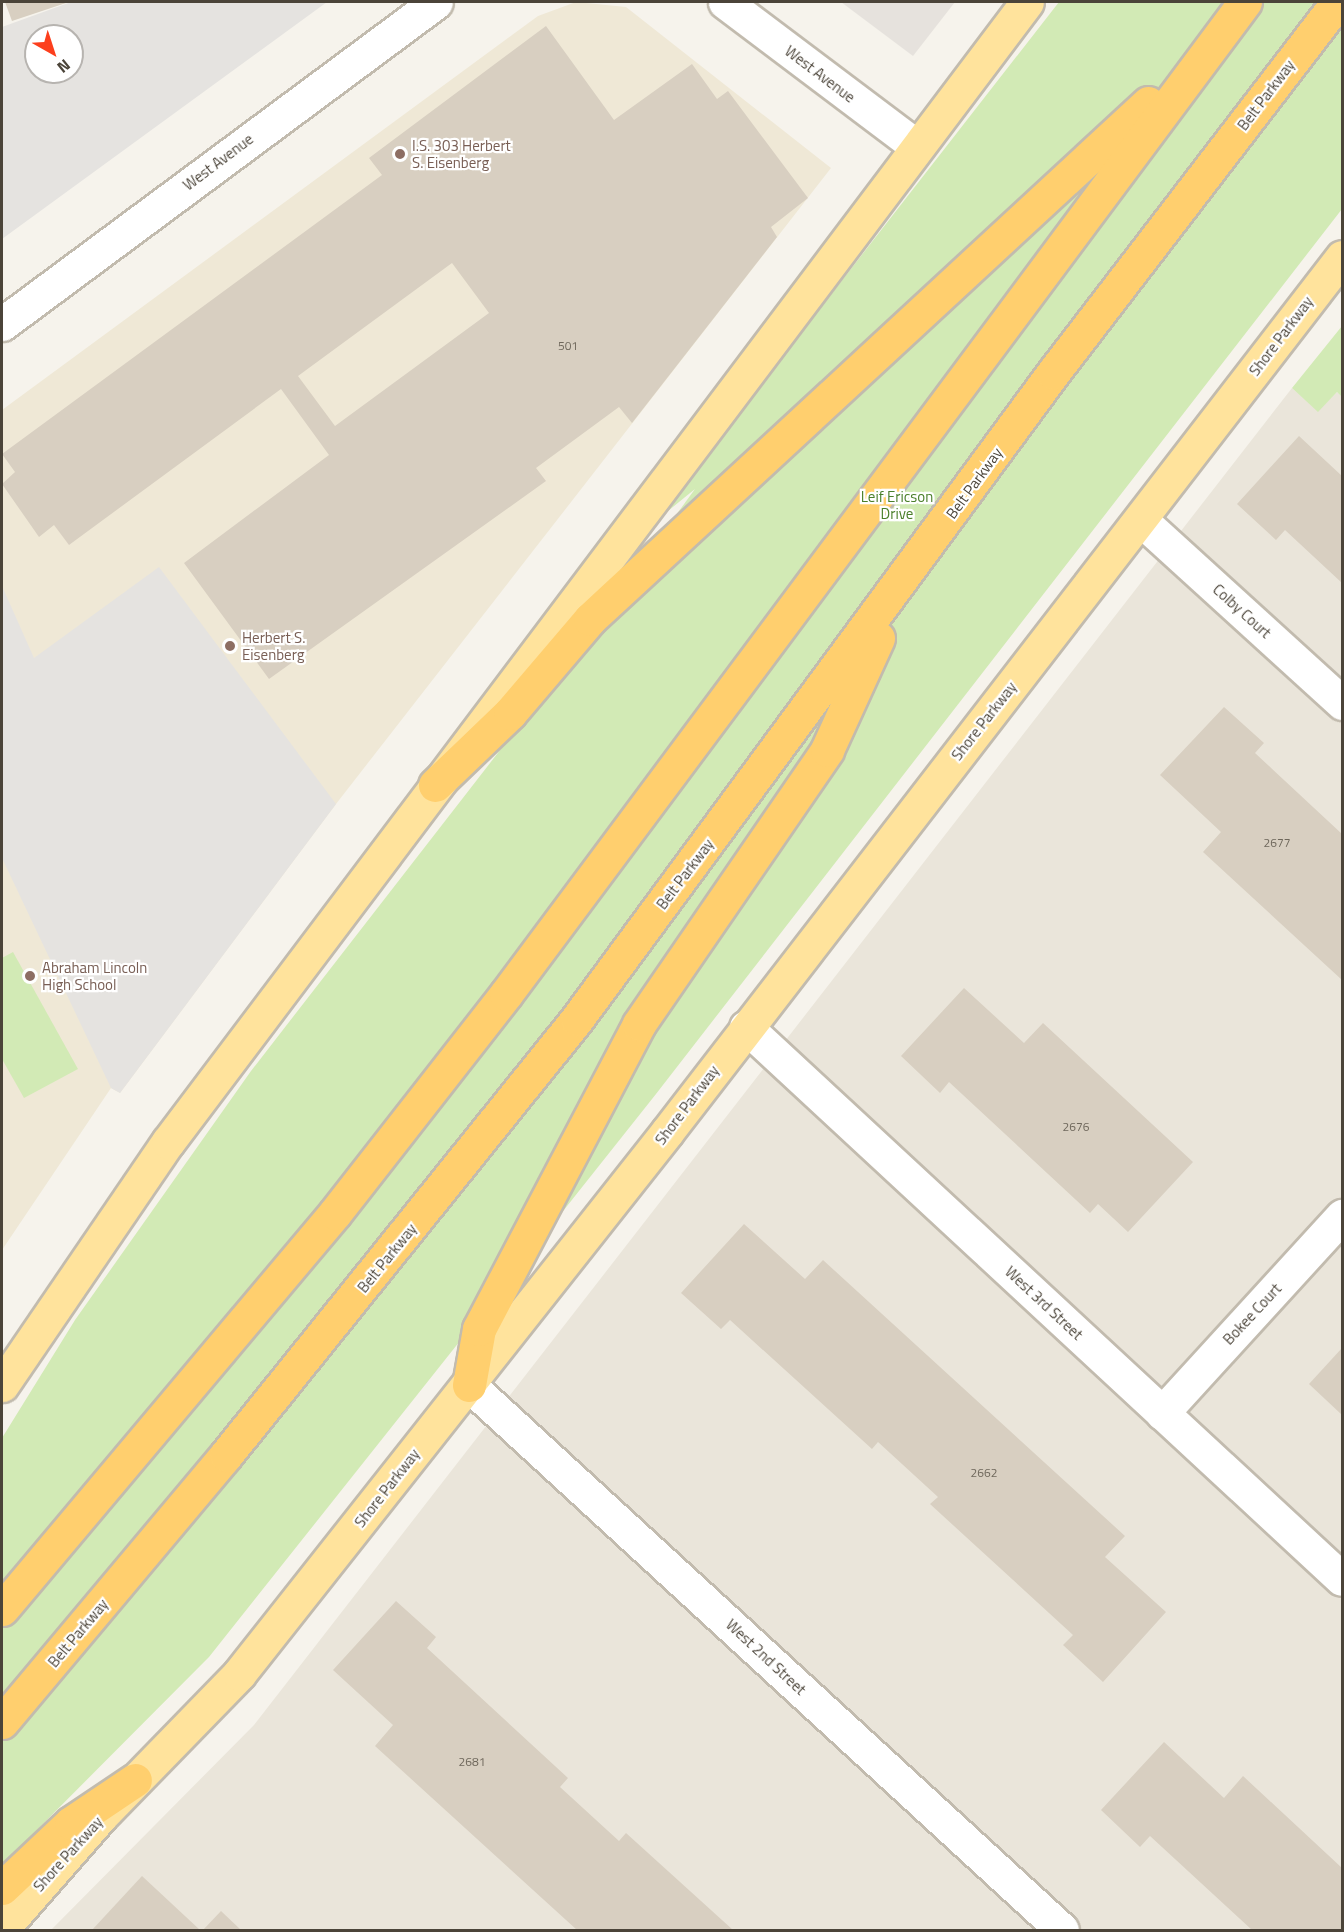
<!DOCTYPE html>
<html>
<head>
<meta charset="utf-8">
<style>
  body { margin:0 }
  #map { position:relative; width:1344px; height:1932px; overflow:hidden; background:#f6f3ec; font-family:"Titillium Web",sans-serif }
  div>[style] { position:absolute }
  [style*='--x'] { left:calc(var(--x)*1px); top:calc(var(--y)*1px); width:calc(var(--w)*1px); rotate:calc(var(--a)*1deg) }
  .residential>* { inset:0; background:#eae5da }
  .industrial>* { inset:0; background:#e6e2dd }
  .education>* { inset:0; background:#efe8d6 }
  .green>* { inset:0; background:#d2eab5 }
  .parking>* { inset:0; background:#e5e3e0 }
  .building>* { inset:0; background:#d8cfc1 }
  .roads { filter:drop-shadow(2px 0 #c2bbae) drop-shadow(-2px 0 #c2bbae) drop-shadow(0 2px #c2bbae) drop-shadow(0 -2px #c2bbae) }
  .minor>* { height:33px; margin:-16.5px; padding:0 16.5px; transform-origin:16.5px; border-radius:16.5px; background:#fff }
  .major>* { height:33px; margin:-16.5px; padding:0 16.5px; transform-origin:16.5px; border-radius:16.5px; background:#ffe39c }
  .highway>* { height:33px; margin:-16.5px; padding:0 16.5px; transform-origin:16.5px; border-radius:16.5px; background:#ffcf6e }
  .dots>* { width:16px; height:16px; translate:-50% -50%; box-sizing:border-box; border:3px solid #fff; border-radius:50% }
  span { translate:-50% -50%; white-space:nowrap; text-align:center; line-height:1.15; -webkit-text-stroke:4.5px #fff; paint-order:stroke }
  .number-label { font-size:12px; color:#6e675b }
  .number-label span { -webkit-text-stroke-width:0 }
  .street-label { font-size:15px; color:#4b4439 }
  .education-label { font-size:15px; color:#785e54 }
  .left { translate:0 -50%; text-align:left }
  .park-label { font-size:15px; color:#4a7f2a }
  .frame { position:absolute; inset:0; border:3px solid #4b4439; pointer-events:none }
  .north { position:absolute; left:24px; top:24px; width:60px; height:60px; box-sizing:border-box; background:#fff; border:2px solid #b7b4b0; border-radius:50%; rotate:141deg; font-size:16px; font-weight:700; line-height:24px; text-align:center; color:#4b4439 }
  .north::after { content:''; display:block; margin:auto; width:21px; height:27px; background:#fc3f1d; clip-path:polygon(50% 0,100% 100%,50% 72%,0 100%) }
</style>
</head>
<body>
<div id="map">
  <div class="residential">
    <i style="clip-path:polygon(1292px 388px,1318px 411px,1337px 392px,1342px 397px,1342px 1930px,51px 1930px,254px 1725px)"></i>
  </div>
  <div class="industrial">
    <i style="clip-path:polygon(841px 2px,955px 2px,913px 56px)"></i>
  </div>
  <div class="education">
    <i style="clip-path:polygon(576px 2px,626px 7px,831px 168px,336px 804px,120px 1093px,111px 1088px,2px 1250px,2px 410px,538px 16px)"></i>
  </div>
  <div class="green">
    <i style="clip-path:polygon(1059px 2px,1342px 2px,1342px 209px,656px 1094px,209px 1657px,2px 1865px,2px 1438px,75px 1320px,251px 1071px,577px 651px,695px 489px,652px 524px)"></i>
    <i style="clip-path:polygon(1342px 326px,1342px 397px,1337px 392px,1318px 412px,1292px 388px)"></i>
    <i style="clip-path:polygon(13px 952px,78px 1069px,24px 1098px,2px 1059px,2px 958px)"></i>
  </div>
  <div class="parking">
    <i style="clip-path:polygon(evenodd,71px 2px,327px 2px,2px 239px,2px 27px,71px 2px,36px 36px,72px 36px,72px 72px,36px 72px,36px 36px)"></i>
    <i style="clip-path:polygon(159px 567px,336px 804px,120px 1093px,111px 1088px,2px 858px,2px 586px,34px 658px)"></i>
  </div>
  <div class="building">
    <i style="clip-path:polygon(5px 2px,69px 2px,12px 21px)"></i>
    <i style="clip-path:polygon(evenodd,546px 26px,614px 120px,692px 64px,717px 99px,728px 91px,808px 198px,771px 227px,777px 237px,632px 423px,619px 407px,536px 468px,546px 481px,269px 679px,184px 563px,329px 455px,281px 389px,69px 545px,54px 525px,39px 537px,2px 484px,15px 472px,2px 454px,382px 175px,369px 158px,546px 26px,452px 263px,489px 313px,335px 426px,298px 376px,452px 263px)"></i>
    <i style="clip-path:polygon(1299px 436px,1342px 476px,1342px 583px,1285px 530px,1276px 540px,1237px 504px)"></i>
    <i style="clip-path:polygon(1224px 707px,1264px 743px,1255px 753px,1342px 834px,1342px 980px,1203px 852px,1221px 832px,1160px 775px)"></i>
    <i style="clip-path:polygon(964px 988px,1024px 1043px,1043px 1023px,1193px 1162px,1128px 1232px,1098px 1204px,1090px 1213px,949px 1082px,940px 1093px,901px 1056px)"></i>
    <i style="clip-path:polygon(744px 1224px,805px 1279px,823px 1260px,1125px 1536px,1105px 1557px,1166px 1612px,1103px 1682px,1063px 1645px,1073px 1635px,930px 1504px,938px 1497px,878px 1442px,872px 1449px,730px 1320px,721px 1329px,681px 1293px)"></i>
    <i style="clip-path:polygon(1342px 1348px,1342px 1415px,1309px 1384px)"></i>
    <i style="clip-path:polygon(396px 1601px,436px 1637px,427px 1648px,568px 1778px,560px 1787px,619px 1841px,626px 1833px,733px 1930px,577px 1930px,375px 1746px,393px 1725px,333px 1670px)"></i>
    <i style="clip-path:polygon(1164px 1742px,1224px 1798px,1243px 1776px,1342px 1868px,1342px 1930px,1252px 1930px,1150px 1836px,1140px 1847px,1101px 1810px)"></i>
    <i style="clip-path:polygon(142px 1876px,200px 1930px,92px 1930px)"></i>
    <i style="clip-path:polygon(221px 1911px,241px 1930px,203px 1930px)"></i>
  </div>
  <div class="roads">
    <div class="minor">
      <i style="--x:725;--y:2;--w:239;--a:37"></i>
      <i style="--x:2;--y:324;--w:540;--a:-36.57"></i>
      <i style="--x:1141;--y:520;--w:272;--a:42.3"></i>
      <i style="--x:746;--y:1027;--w:812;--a:42.81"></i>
      <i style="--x:469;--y:1385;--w:805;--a:42.58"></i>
      <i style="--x:1162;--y:1413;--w:267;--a:-47.6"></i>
    </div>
    <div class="major">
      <i style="--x:2;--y:1385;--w:294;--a:-55.7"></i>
      <i style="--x:168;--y:1142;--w:1427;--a:-53"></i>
      <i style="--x:2;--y:1929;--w:150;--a:-48.8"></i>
      <i style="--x:101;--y:1816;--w:198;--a:-45.8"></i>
      <i style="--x:239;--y:1674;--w:691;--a:-51.7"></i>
      <i style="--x:667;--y:1132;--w:1105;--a:-52.35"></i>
    </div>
    <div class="highway">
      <i style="--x:435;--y:785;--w:104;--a:-43.8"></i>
      <i style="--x:510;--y:713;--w:123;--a:-49.6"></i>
      <i style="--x:590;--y:619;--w:760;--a:-42.76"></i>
      <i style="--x:469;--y:1385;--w:57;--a:-79.9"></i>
      <i style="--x:479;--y:1329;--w:344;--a:-62.3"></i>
      <i style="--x:639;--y:1024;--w:332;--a:-55.5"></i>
      <i style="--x:827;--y:750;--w:123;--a:-65.5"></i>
      <i style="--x:2;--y:1609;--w:517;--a:-49.94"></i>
      <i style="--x:335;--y:1213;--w:278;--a:-52"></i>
      <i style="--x:506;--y:994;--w:1237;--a:-53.32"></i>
      <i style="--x:2;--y:1722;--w:349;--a:-50"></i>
      <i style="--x:226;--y:1455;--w:560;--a:-51.16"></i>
      <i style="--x:577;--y:1019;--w:802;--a:-53.62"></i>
      <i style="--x:1053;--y:373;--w:468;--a:-52.5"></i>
      <i style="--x:2;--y:1888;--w:95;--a:-43.3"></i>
      <i style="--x:71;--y:1823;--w:77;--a:-33.9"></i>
    </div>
  </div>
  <div class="dots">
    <i style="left:400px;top:154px;background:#8d6e63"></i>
    <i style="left:230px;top:646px;background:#8d6e63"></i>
    <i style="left:30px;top:976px;background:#8d6e63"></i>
  </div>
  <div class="number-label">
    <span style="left:568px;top:346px">501</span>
    <span style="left:1277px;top:843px">2677</span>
    <span style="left:1076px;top:1127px">2676</span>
    <span style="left:984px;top:1473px">2662</span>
    <span style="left:472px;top:1762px">2681</span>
  </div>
  <div class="street-label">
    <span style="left:820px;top:74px;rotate:37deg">West Avenue</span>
    <span style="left:1266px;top:95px;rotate:-53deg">Belt Parkway</span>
    <span style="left:218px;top:162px;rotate:-37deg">West Avenue</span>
    <span style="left:1281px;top:336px;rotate:-53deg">Shore Parkway</span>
    <span style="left:974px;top:483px;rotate:-54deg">Belt Parkway</span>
    <span style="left:1242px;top:611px;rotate:42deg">Colby Court</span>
    <span style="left:984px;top:721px;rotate:-52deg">Shore Parkway</span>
    <span style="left:685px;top:874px;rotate:-53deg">Belt Parkway</span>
    <span style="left:687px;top:1105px;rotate:-53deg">Shore Parkway</span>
    <span style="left:387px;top:1258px;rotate:-51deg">Belt Parkway</span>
    <span style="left:1044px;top:1303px;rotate:43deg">West 3rd Street</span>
    <span style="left:1252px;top:1314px;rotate:-47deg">Bokee Court</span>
    <span style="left:387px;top:1488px;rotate:-52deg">Shore Parkway</span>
    <span style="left:78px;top:1633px;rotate:-50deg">Belt Parkway</span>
    <span style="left:766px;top:1657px;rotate:43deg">West 2nd Street</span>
    <span style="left:68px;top:1854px;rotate:-48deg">Shore Parkway</span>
  </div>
  <div class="education-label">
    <span class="left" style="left:412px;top:154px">I.S. 303 Herbert<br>S. Eisenberg</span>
    <span class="left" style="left:242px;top:646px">Herbert S.<br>Eisenberg</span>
    <span class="left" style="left:42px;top:976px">Abraham Lincoln<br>High School</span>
  </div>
  <div class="park-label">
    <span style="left:897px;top:505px">Leif Ericson<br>Drive</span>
  </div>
  <div class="frame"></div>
  <div class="north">N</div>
</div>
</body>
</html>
